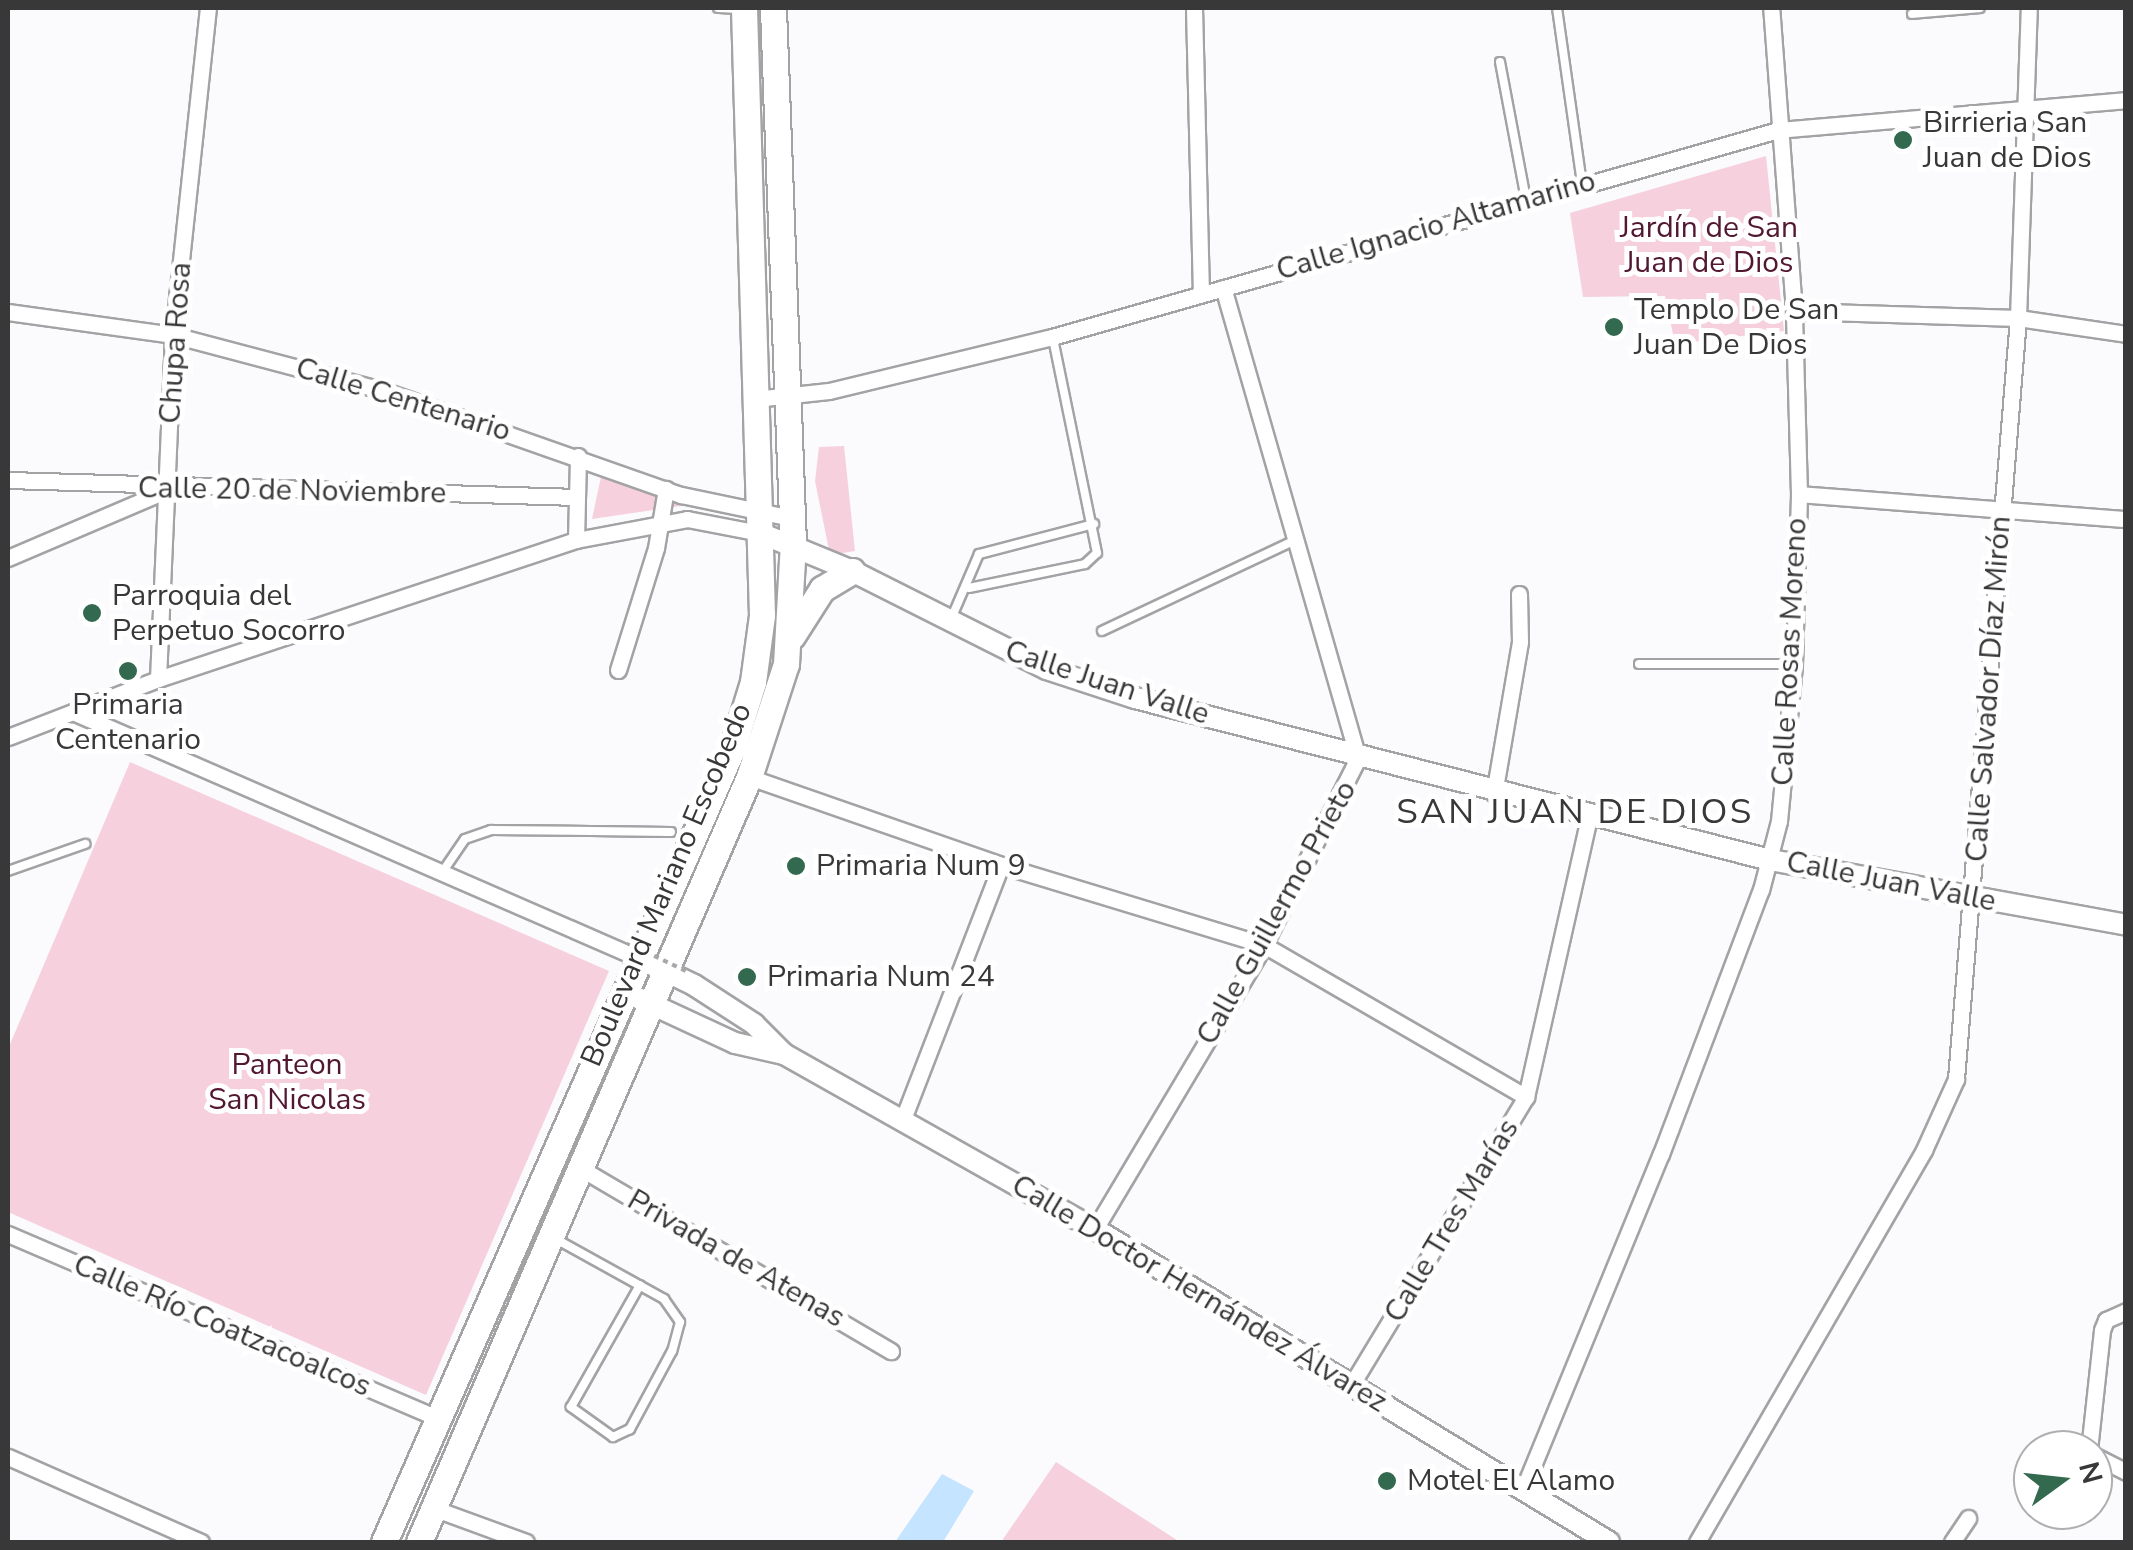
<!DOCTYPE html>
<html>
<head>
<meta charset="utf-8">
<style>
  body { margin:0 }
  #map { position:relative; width:2133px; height:1550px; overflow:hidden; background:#fbfafd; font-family:"Nunito Sans",sans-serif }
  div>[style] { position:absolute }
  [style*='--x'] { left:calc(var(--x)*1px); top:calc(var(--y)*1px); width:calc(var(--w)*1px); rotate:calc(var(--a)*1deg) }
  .green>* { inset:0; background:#f6d1dd }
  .water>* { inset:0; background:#c5e4ff }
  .roads { filter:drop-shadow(2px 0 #a3a2a5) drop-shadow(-2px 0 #a3a2a5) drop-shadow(0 2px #a3a2a5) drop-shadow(0 -2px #a3a2a5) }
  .service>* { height:8px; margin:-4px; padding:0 4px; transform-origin:4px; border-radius:4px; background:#fff }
  .minor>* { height:15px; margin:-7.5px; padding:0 7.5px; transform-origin:7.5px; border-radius:7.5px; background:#fff }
  .tertiary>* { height:20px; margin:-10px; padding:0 10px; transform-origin:10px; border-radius:10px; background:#fff }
  .primary>* { height:25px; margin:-12.5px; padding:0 12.5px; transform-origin:12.5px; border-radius:12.5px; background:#fff }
  .path-bridge>* { height:4px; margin-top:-2px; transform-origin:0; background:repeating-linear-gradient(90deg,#a7a6a8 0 5px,transparent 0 10px) }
  .dots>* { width:28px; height:28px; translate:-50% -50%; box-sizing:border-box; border:5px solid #fff; border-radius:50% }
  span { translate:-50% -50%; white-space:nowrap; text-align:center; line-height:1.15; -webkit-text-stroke:10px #fff; paint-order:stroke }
  .poi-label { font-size:30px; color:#393839 }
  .left { translate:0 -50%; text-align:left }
  .street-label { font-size:30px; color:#393839 }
  .park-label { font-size:30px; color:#521731 }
  .quarter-label { font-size:35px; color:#393839; letter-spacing:2.5px }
  .frame { position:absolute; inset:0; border:10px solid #393839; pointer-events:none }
  .north { position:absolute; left:2013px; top:1430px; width:100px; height:100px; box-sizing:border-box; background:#fff; border:2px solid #b0afb0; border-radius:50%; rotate:75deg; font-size:28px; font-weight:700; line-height:40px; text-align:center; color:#393839 }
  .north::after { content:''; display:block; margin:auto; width:35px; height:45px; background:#33694f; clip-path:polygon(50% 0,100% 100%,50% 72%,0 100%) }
</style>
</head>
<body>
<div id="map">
  <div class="green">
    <i style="clip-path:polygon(1766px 156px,1784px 331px,1675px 344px,1665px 296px,1583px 297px,1570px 213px)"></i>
    <i style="clip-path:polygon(844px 446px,855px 551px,830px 555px,815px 481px,819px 447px)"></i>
    <i style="clip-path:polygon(602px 472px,694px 504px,592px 519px)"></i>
    <i style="clip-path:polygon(130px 762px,609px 971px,426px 1395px,8px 1212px,8px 1049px)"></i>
    <i style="clip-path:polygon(1056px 1462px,1180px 1542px,1001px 1542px)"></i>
  </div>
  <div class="water">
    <i style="clip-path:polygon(942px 1474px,974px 1491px,943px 1542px,895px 1542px)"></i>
  </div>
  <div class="roads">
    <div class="service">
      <i style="--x:718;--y:8;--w:22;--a:3"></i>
      <i style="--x:1557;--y:8;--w:178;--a:81.9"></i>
      <i style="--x:1912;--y:14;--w:68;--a:-5"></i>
      <i style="--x:1500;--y:62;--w:140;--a:79.3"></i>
      <i style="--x:969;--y:588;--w:118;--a:-11.7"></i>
      <i style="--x:1085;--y:564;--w:16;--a:-43"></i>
      <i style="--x:1097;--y:553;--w:219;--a:-101.6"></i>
      <i style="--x:951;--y:619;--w:71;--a:-66.7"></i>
      <i style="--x:979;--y:554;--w:119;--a:-14.6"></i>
      <i style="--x:1102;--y:631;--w:213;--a:-25.2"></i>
      <i style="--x:1639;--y:664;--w:155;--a:0"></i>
      <i style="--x:8;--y:871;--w:82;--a:-19.3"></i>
      <i style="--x:441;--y:874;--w:42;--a:-55.6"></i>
      <i style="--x:465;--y:839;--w:28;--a:-19"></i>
      <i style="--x:491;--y:830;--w:180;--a:0.6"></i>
      <i style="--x:554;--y:1238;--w:126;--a:29"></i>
      <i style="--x:664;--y:1299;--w:28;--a:55"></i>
      <i style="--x:680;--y:1322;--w:30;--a:105"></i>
      <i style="--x:672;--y:1351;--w:89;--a:118.3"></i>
      <i style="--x:630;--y:1429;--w:19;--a:155"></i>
      <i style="--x:613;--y:1437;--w:52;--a:-144.5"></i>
      <i style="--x:571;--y:1407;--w:140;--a:-60.5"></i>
    </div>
    <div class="minor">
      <i style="--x:1194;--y:8;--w:286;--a:88.6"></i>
      <i style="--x:1794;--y:311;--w:224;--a:1.8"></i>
      <i style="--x:2018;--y:318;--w:109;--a:8.4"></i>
      <i style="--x:8;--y:312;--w:167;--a:7.9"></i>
      <i style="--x:173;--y:335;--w:222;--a:14.8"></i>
      <i style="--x:388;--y:392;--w:311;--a:19.4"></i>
      <i style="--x:681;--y:495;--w:112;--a:11.8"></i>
      <i style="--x:755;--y:399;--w:74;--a:-6.2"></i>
      <i style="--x:829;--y:391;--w:229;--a:-13.6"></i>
      <i style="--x:1052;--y:337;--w:755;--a:-15.91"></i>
      <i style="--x:1778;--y:130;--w:349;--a:-4.9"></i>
      <i style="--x:8;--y:480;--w:568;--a:1.71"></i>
      <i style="--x:1799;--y:494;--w:328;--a:4.4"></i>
      <i style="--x:576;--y:540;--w:84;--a:-88.6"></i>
      <i style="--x:8;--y:558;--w:171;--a:-23.1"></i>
      <i style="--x:618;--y:670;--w:128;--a:-72.7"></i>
      <i style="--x:656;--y:548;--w:60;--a:-80.4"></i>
      <i style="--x:158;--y:679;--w:344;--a:-87.5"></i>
      <i style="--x:173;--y:335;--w:329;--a:-83.9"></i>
      <i style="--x:73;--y:712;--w:614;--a:23.52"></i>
      <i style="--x:8;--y:737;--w:161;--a:-21.1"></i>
      <i style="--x:158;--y:679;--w:441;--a:-18.4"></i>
      <i style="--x:576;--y:540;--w:113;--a:-10.7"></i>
      <i style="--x:687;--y:519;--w:74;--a:10.9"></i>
      <i style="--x:749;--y:777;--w:267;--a:19.2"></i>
      <i style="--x:1001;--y:865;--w:275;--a:16.9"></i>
      <i style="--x:1264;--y:945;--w:303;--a:30.1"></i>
      <i style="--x:1494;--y:794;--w:154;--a:-80.3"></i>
      <i style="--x:1520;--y:642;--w:48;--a:-91.2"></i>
      <i style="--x:903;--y:1119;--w:272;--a:-68.9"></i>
      <i style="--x:580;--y:1168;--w:361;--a:30.5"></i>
      <i style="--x:1095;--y:1229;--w:330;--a:-59.2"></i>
      <i style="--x:1264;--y:945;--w:209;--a:-63.3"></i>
      <i style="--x:1358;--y:758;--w:489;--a:-106"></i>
      <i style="--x:8;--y:1234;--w:467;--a:23.2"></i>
      <i style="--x:1352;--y:1384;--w:336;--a:-58.8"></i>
      <i style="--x:1526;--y:1097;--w:287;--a:-77.3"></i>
      <i style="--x:2089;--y:1450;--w:121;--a:-83.8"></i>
      <i style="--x:2102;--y:1330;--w:11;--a:-68"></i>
      <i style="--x:2106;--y:1320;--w:22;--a:-24"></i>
      <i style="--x:2093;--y:1455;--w:37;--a:27"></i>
      <i style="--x:8;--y:1457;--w:211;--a:23.8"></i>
      <i style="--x:1523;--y:1490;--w:363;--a:-67.7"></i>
      <i style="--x:1661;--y:1154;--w:282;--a:-69.3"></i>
      <i style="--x:1761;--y:890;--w:71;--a:-75.4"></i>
      <i style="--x:1779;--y:821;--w:158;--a:-84.5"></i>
      <i style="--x:1794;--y:664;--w:170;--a:-88.3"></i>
      <i style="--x:1799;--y:494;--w:183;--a:-91.6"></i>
      <i style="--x:1794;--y:311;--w:304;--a:-94.3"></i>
      <i style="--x:433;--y:1508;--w:99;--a:20.1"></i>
      <i style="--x:1697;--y:1542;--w:453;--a:-59.9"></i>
      <i style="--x:1924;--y:1150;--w:78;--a:-65.7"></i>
      <i style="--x:1956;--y:1079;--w:764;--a:-85.34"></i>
      <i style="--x:2018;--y:318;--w:310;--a:-88"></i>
      <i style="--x:1952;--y:1542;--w:29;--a:-56"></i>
    </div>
    <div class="tertiary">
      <i style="--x:760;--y:533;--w:100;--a:22.4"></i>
      <i style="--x:852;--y:571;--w:218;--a:26.7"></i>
      <i style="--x:1047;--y:669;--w:93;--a:18.2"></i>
      <i style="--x:1135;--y:698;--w:655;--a:14.31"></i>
      <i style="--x:1770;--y:860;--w:362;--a:10.3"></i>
      <i style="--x:636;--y:957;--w:64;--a:25.8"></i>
      <i style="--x:694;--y:985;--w:72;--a:33"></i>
      <i style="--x:754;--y:1024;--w:42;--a:45"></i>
      <i style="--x:784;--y:1054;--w:357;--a:29.4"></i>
      <i style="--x:1095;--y:1229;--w:602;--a:31.34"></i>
      <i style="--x:638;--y:998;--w:107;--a:24.9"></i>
      <i style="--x:735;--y:1043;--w:50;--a:12.7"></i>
    </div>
    <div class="primary">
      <i style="--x:792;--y:636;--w:56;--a:-57.4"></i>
      <i style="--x:822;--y:589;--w:35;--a:-31"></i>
      <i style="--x:384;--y:1542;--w:868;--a:-66.3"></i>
      <i style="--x:733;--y:747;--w:68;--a:-72.9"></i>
      <i style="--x:753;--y:682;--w:68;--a:-82.3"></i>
      <i style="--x:762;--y:615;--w:607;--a:-91.7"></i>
      <i style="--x:419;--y:1542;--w:833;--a:-66.67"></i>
      <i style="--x:749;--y:777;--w:119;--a:-71.9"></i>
      <i style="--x:786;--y:664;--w:120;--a:-86.7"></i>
      <i style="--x:793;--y:544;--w:536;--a:-92.14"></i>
    </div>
  </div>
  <div class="path-bridge">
    <i style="--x:627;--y:943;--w:65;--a:25.4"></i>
  </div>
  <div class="dots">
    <i style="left:1903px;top:140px;background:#33694f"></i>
    <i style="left:1614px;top:327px;background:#33694f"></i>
    <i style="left:92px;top:613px;background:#33694f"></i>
    <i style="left:128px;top:671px;background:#33694f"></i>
    <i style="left:796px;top:866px;background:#33694f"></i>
    <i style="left:747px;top:977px;background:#33694f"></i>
    <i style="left:1387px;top:1481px;background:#33694f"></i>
  </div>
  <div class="poi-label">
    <span class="left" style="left:1923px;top:140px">Birrieria San<br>Juan de Dios</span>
    <span class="left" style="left:1634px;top:327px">Templo De San<br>Juan De Dios</span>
    <span class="left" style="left:112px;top:613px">Parroquia del<br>Perpetuo Socorro</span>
    <span style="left:128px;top:722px">Primaria<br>Centenario</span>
    <span class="left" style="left:816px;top:866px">Primaria Num 9</span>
    <span class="left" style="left:767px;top:977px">Primaria Num 24</span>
    <span class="left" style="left:1407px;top:1481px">Motel El Alamo</span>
  </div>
  <div class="street-label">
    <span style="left:1436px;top:226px;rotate:-16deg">Calle Ignacio Altamarino</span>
    <span style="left:176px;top:343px;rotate:-86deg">Chupa Rosa</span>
    <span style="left:403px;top:400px;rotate:17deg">Calle Centenario</span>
    <span style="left:292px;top:491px;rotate:1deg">Calle 20 de Noviembre</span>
    <span style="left:1790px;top:652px;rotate:-87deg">Calle Rosas Moreno</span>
    <span style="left:1107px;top:683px;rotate:18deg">Calle Juan Valle</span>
    <span style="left:1989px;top:689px;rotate:-86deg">Calle Salvador Díaz Mirón</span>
    <span style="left:1891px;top:882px;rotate:11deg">Calle Juan Valle</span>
    <span style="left:667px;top:885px;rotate:-67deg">Boulevard Mariano Escobedo</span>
    <span style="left:1277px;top:913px;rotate:-61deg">Calle Guillermo Prieto</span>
    <span style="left:1452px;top:1221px;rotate:-59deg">Calle Tres Marías</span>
    <span style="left:736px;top:1259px;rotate:30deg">Privada de Atenas</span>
    <span style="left:1199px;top:1294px;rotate:31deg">Calle Doctor Hernández Álvarez</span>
    <span style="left:222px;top:1326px;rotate:23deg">Calle Río Coatzacoalcos</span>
  </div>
  <div class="park-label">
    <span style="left:1709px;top:245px">Jardín de San<br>Juan de Dios</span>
    <span style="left:287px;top:1082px">Panteon<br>San Nicolas</span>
  </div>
  <div class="quarter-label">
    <span style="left:1575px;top:812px">SAN JUAN DE DIOS</span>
  </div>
  <div class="frame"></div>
  <div class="north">N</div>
</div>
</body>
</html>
